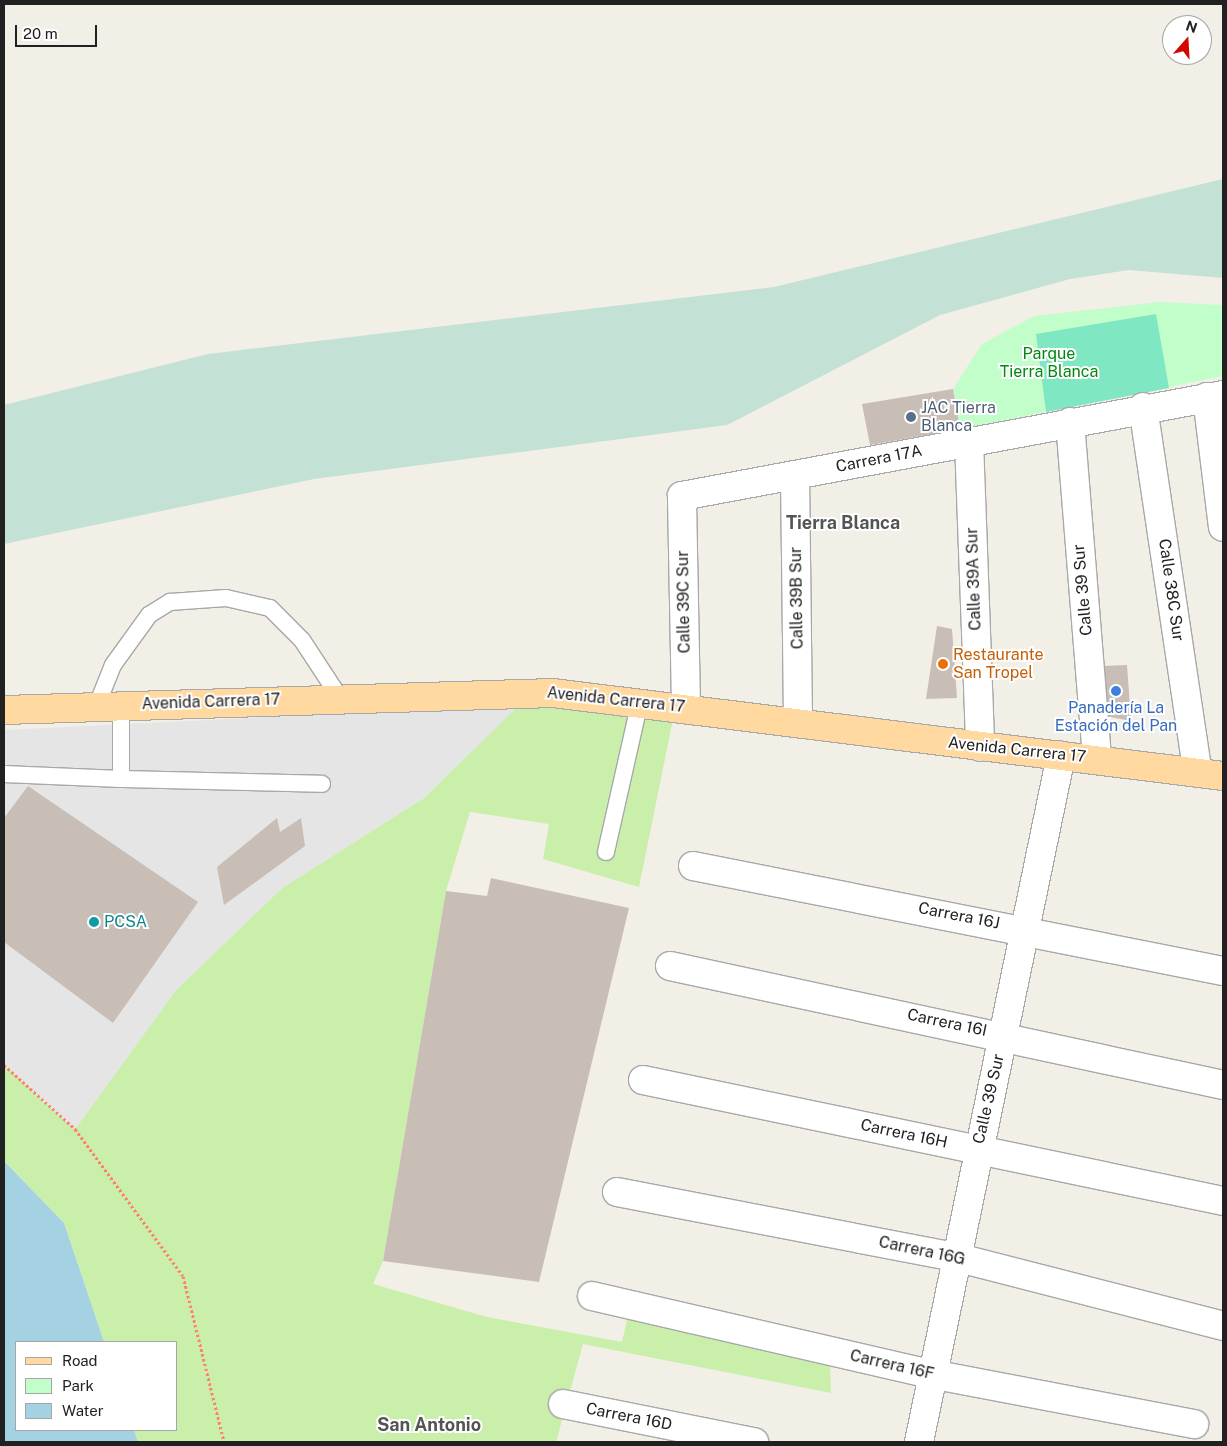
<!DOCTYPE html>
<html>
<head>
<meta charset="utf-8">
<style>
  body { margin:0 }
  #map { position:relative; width:1227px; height:1446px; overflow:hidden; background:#f2efe7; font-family:"Public Sans",sans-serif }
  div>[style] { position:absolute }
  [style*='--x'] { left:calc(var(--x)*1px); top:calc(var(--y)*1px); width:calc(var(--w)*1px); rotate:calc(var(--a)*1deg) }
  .grass>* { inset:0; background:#c9efaa }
  .wetland>* { inset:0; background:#c3e1d5 }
  .park>* { inset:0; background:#c2fec9 }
  .pitch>* { inset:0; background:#80e7c3 }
  .parking>* { inset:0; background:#e5e5e5 }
  .water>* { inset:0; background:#a5d2e3 }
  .building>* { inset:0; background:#c8beb6 }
  .path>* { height:3px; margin-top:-1.5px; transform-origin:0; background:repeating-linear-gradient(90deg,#ff806b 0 2.5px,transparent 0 5px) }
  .roads { filter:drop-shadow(1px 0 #a8a8a8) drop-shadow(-1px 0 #a8a8a8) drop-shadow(0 1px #a8a8a8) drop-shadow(0 -1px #a8a8a8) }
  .service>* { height:16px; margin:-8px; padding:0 8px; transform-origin:8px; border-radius:8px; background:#fff }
  .minor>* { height:28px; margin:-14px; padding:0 14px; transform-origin:14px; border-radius:14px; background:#fff }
  .primary>* { height:28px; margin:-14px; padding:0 14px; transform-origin:14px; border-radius:14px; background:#ffd99f }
  .dots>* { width:14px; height:14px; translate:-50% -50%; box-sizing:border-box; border:2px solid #fff; border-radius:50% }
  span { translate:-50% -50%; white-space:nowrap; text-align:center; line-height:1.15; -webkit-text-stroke:4px #fff; paint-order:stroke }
  .park-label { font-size:16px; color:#048613 }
  .service-label { font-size:16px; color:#4e5e75 }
  .left { translate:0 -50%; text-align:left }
  .street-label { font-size:16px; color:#212121 }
  .food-label { font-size:16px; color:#c56008 }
  .shop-label { font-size:16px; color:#366cbe }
  .culture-label { font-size:16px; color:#0d838f }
  .neighbourhood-label { font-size:18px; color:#545454; font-weight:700 }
  .frame { position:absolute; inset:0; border:5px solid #212121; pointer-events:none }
  .legend { position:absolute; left:15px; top:1341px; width:162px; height:90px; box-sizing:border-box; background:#fff; border:1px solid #a6a6a6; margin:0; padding:6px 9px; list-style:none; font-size:15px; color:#212121 }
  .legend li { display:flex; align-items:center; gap:10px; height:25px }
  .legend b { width:25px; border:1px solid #a6a6a6 }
  .north { position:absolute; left:1162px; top:15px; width:50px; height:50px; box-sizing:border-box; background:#fff; border:1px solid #a6a6a6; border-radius:50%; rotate:19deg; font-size:14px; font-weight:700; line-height:20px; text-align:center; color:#212121 }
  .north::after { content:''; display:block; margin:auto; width:18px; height:22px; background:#d20800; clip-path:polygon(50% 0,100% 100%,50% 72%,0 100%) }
  .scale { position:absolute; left:15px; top:25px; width:82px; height:22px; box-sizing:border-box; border:2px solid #212121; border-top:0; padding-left:6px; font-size:15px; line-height:18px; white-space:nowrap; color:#212121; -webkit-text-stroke:4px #fff; paint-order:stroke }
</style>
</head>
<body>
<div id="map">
  <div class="grass">
    <i style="clip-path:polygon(519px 705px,673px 719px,639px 887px,543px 859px,549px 824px,470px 812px,446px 891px,383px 1261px,373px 1284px,487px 1317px,622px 1342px,628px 1316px,830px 1363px,831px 1393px,583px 1344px,556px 1442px,138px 1442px,134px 1430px,176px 1430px,176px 1342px,104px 1342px,64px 1223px,4px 1161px,4px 1065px,75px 1129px,176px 990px,282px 888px,424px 798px)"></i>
  </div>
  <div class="wetland">
    <i style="clip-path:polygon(1223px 179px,1223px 278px,1129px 270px,1070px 279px,940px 315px,727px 425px,314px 479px,4px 544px,4px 405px,208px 354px,774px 287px)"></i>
  </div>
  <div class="park">
    <i style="clip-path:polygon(1160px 302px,1223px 305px,1223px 376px,960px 429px,953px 389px,982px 344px,1034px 316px)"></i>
  </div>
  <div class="pitch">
    <i style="clip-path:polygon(1156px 314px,1169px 388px,1046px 412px,1036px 334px)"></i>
  </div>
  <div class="parking">
    <i style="clip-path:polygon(519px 705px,424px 798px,282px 888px,176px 990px,75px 1129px,4px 1065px,4px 730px)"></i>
  </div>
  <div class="water">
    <i style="clip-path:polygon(4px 1161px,64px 1223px,104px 1342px,16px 1342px,16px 1430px,134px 1430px,138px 1442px,4px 1442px)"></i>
  </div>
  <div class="building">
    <i style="clip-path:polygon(953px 389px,960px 429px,870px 445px,862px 404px)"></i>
    <i style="clip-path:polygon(937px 626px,952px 629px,957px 698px,926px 699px)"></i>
    <i style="clip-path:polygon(1127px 665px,1131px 721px,1105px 716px,1102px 666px)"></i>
    <i style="clip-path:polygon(28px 786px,198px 902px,113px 1023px,4px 942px,4px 818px)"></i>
    <i style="clip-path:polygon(277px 818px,280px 832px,301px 818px,305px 846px,224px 905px,217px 867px)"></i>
    <i style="clip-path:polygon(491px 878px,629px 908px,539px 1282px,383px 1261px,446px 891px,487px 896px)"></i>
  </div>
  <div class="path">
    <i style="--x:4;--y:1065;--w:96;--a:42"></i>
    <i style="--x:75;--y:1129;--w:182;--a:53.7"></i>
    <i style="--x:183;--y:1276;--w:171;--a:76.1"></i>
  </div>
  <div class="roads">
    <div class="service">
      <i style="--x:97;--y:705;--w:43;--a:-68.2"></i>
      <i style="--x:113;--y:665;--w:62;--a:-54.2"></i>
      <i style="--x:149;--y:615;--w:25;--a:-32"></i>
      <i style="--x:170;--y:602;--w:56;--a:-4.1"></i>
      <i style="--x:226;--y:598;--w:45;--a:12.8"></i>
      <i style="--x:270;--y:608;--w:45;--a:45"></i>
      <i style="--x:302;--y:640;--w:69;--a:56.8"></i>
      <i style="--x:4;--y:774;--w:117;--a:2.4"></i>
      <i style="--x:121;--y:779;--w:75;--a:-90"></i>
      <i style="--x:121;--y:779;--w:201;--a:1.4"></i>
      <i style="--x:606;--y:852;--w:155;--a:-77.3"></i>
    </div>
    <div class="minor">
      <i style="--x:1207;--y:397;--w:131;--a:83"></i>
      <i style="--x:1143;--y:407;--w:370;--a:81.5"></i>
      <i style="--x:1070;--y:422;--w:338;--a:85.4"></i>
      <i style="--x:969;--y:441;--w:306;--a:87.9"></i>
      <i style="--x:795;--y:475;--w:247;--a:89.3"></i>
      <i style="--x:686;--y:707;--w:211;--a:-91.1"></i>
      <i style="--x:682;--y:496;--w:550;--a:-10.57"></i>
      <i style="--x:693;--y:866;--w:540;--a:11.21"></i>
      <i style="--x:670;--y:966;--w:566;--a:12.14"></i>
      <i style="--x:643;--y:1080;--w:592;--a:11.78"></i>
      <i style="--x:617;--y:1192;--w:344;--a:10.9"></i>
      <i style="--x:955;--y:1257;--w:277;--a:14.4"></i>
      <i style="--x:592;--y:1296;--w:348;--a:13"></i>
      <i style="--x:931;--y:1374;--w:268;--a:10.8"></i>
      <i style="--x:563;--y:1404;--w:195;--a:11.3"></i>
      <i style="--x:919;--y:1442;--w:701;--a:-78.31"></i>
    </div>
    <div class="primary">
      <i style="--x:4;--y:710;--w:549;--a:-1.77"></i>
      <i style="--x:553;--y:693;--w:675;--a:7.06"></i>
    </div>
  </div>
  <div class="dots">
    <i style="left:911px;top:417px;background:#5c6f8a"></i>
    <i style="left:943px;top:664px;background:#e8710a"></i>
    <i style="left:1116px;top:691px;background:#3f7fe0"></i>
    <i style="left:94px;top:922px;background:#0f9aa8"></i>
  </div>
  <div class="park-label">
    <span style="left:1049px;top:363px">Parque<br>Tierra Blanca</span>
  </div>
  <div class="service-label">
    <span class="left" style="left:921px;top:417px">JAC Tierra<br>Blanca</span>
  </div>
  <div class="street-label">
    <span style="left:879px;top:459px;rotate:-11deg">Carrera 17A</span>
    <span style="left:974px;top:579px;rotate:-92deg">Calle 39A Sur</span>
    <span style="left:1083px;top:590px;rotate:-95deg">Calle 39 Sur</span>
    <span style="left:1171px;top:590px;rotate:82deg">Calle 38C Sur</span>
    <span style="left:797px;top:598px;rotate:-91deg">Calle 39B Sur</span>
    <span style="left:684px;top:602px;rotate:-91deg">Calle 39C Sur</span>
    <span style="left:616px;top:700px;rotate:6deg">Avenida Carrera 17</span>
    <span style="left:211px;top:702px;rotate:-2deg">Avenida Carrera 17</span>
    <span style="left:1017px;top:750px;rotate:6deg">Avenida Carrera 17</span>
    <span style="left:959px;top:916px;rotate:11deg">Carrera 16J</span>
    <span style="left:947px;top:1023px;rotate:12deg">Carrera 16I</span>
    <span style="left:989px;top:1099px;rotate:-77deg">Calle 39 Sur</span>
    <span style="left:904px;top:1134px;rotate:12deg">Carrera 16H</span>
    <span style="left:922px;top:1251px;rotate:12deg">Carrera 16G</span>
    <span style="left:892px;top:1365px;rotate:13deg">Carrera 16F</span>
    <span style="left:629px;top:1417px;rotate:11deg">Carrera 16D</span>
  </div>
  <div class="food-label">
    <span class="left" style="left:953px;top:664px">Restaurante<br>San Tropel</span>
  </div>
  <div class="shop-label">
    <span style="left:1116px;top:717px">Panadería La<br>Estación del Pan</span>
  </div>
  <div class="culture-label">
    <span class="left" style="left:104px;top:922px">PCSA</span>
  </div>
  <div class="neighbourhood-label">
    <span style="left:843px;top:523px">Tierra Blanca</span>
    <span style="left:429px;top:1425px">San Antonio</span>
  </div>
  <div class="frame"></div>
  <ul class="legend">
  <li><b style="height:6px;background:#ffd99f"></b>Road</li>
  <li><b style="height:14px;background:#c2fec9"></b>Park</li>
  <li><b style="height:14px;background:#a5d2e3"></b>Water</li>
  </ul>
  <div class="north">N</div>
  <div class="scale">20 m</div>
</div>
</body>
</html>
